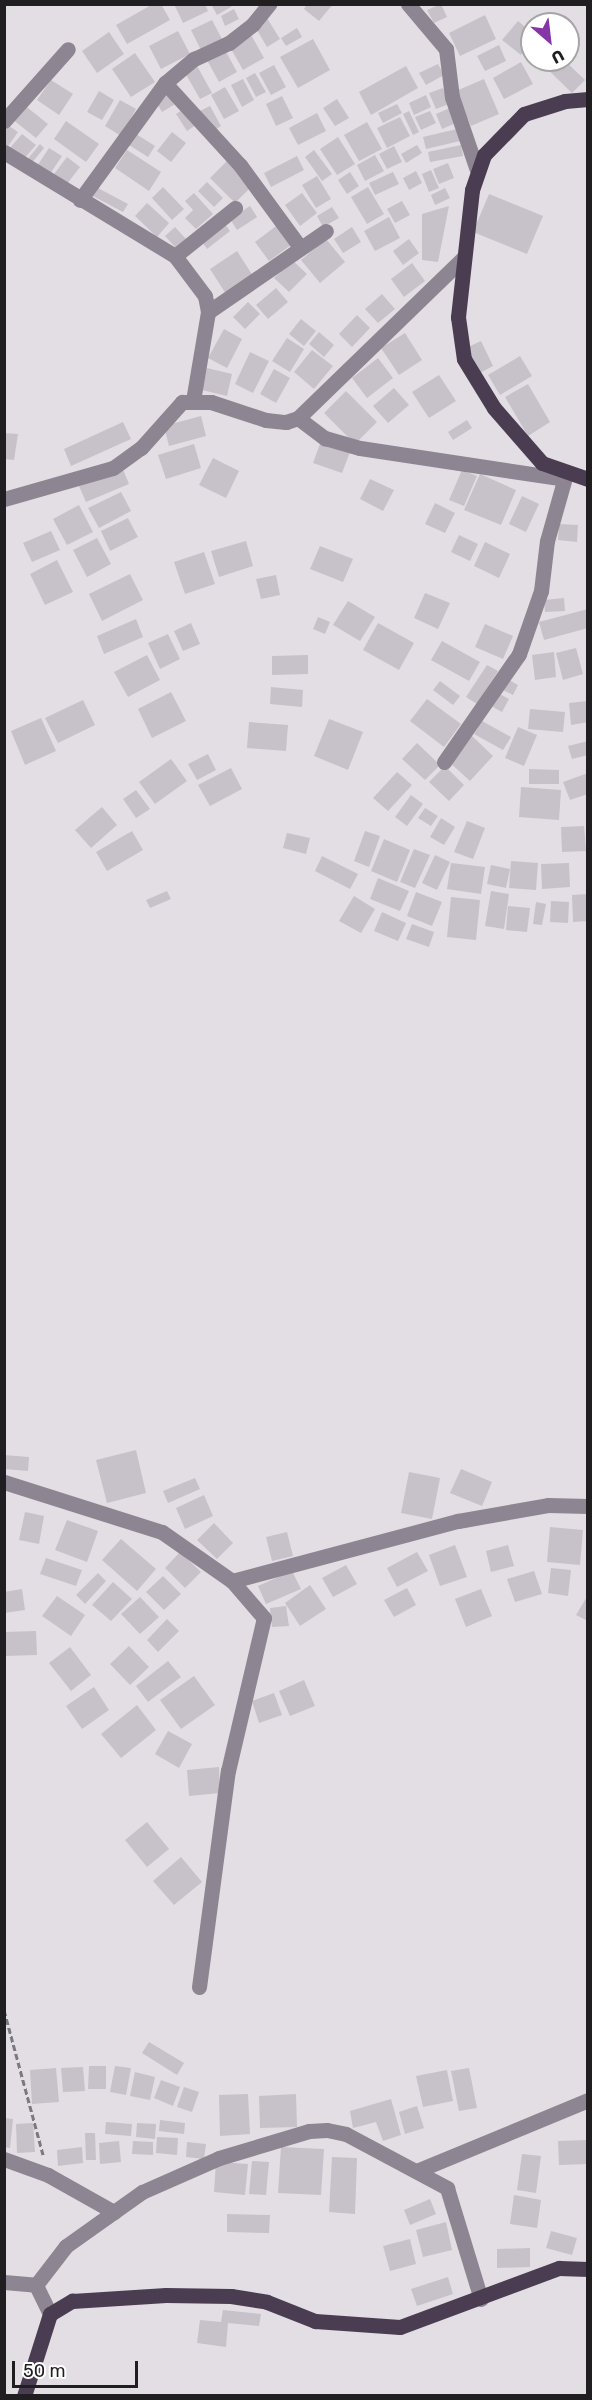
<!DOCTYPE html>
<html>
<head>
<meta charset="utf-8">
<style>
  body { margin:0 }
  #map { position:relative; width:592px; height:2400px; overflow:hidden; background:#e2dee4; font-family:Rubik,sans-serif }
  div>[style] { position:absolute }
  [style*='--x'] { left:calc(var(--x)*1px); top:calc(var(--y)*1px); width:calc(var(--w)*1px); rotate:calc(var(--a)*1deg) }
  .building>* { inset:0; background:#c7c2c9 }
  .path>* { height:3px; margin-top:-1.5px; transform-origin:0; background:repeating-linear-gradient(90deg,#7b797d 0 6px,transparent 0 9px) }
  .minor>* { height:15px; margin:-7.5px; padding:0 7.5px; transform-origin:7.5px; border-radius:7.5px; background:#8d8591 }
  .primary>* { height:15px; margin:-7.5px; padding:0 7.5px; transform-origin:7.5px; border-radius:7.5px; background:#4a3d51 }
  span { translate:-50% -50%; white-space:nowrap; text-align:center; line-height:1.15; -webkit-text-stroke:6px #fff; paint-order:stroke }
  .frame { position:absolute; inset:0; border:6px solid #201e21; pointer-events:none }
  .north { position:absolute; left:520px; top:12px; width:60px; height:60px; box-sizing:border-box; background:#fff; border:2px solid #a6a5a6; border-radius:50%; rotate:152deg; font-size:16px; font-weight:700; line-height:24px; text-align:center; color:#201e21 }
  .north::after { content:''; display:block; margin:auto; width:21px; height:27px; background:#8535a5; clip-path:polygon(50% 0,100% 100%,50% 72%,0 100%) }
  .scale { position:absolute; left:12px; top:2361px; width:126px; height:27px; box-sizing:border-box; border:3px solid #201e21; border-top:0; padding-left:8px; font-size:18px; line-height:21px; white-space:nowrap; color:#201e21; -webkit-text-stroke:4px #fff; paint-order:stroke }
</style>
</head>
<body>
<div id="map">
  <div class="building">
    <i style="clip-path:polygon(153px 4px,161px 4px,170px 20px,127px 44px,116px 25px)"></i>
    <i style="clip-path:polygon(174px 4px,205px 4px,208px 11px,183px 23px)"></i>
    <i style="clip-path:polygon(211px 4px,236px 4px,217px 15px)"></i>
    <i style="clip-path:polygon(307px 4px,333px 4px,319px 21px,304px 9px)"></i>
    <i style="clip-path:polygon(441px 4px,447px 17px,434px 23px,427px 10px)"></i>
    <i style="clip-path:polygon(234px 9px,239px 19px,225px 26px,221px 16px)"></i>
    <i style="clip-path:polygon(485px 15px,496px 39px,460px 56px,449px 33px)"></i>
    <i style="clip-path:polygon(267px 18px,280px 39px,267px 47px,254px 25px)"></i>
    <i style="clip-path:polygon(212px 20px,224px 43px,203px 54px,191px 30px)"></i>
    <i style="clip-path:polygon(518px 21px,532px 33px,532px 41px,521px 55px,502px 40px)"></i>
    <i style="clip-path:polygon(297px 28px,302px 37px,286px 46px,281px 38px)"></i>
    <i style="clip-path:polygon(178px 31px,190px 54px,161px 69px,149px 46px)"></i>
    <i style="clip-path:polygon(109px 32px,124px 54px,97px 73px,82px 51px)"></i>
    <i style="clip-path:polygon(251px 35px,264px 58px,243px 70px,230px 47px)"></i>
    <i style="clip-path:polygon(313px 39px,330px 70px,298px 88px,280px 57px)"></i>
    <i style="clip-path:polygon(499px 45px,506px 61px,485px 71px,477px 56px)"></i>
    <i style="clip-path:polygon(225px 50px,237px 72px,219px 82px,207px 60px)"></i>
    <i style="clip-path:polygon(135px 53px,155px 82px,131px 97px,112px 69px)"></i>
    <i style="clip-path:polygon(538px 60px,564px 60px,585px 80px,572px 93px)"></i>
    <i style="clip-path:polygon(521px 62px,533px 84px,504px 99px,493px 78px)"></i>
    <i style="clip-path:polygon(196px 64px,212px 93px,200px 99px,184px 71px)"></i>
    <i style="clip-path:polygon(438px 64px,444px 75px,426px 85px,419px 73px)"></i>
    <i style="clip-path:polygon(274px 65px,286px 87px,271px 95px,259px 73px)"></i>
    <i style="clip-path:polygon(406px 66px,418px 88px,371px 115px,359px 92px)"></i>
    <i style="clip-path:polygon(255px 73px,266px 92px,256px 97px,246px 78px)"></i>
    <i style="clip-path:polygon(243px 79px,254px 100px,242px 107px,231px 85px)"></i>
    <i style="clip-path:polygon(484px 79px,499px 114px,471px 126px,456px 91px)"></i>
    <i style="clip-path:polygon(51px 80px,73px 94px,59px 115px,37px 100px)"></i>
    <i style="clip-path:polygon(225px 87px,239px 111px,224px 119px,211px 95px)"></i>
    <i style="clip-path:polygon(443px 88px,449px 104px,436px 109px,429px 93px)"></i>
    <i style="clip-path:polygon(99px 91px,114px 100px,102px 120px,87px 112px)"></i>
    <i style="clip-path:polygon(171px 93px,177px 103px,162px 112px,156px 102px)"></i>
    <i style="clip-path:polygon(426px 95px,431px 107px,414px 115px,409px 103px)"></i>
    <i style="clip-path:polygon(282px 96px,293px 118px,276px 126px,266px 104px)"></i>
    <i style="clip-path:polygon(337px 99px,349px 118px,335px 126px,323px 108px)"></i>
    <i style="clip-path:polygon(120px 100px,136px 109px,121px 136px,105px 126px)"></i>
    <i style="clip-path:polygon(23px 104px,48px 124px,36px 138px,12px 119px)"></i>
    <i style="clip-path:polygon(397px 104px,402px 113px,383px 123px,378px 113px)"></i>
    <i style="clip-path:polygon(210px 106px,221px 126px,212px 132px,200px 111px)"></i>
    <i style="clip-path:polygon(185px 108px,196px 125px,187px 131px,176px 114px)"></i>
    <i style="clip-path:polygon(450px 108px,456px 123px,442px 129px,436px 114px)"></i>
    <i style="clip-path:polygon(409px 111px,419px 132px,413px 135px,403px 114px)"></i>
    <i style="clip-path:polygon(430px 111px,436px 123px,421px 130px,415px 117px)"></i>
    <i style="clip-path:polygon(317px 113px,326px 131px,298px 145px,289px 128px)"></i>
    <i style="clip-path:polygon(400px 117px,410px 136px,387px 148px,377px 128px)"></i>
    <i style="clip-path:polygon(66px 121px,99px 144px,86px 162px,54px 139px)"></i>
    <i style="clip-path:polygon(367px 122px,382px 149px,359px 161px,344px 135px)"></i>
    <i style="clip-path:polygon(6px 124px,18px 132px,6px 149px,5px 147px)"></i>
    <i style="clip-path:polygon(457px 129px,460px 141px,426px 149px,423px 137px)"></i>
    <i style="clip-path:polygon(172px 132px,186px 143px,171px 162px,157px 151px)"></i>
    <i style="clip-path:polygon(22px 134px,36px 145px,23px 160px,9px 149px)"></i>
    <i style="clip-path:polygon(136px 134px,155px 146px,148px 157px,129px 145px)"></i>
    <i style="clip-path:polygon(338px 137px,355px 164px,337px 175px,320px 149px)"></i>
    <i style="clip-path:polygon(40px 144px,44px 148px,31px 164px,26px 161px)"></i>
    <i style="clip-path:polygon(417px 145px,422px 153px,406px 163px,401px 154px)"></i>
    <i style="clip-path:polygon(461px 145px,463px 156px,430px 162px,428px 152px)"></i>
    <i style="clip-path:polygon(394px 146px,402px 162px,387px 169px,379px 154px)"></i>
    <i style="clip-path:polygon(49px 148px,62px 156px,50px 174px,37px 166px)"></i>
    <i style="clip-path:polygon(127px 150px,161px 172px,149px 191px,115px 168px)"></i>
    <i style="clip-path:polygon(314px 150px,332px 174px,322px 181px,305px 157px)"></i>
    <i style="clip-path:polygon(375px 155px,384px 171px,365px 181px,357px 165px)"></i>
    <i style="clip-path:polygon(297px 156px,304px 170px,271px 187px,264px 173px)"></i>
    <i style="clip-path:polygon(67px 157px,80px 167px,67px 184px,54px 174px)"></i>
    <i style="clip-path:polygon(227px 161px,252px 186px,235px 203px,210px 178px)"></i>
    <i style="clip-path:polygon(448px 163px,454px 178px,439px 184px,433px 169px)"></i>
    <i style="clip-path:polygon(431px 170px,439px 188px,429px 192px,422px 174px)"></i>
    <i style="clip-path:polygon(416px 171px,422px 183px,409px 190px,403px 178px)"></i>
    <i style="clip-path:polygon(350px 172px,359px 186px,347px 194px,338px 180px)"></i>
    <i style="clip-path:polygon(393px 172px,399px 184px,375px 195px,369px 183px)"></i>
    <i style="clip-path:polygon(317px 176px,331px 199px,316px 208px,302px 185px)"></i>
    <i style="clip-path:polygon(207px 182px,223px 198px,214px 207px,198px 191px)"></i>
    <i style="clip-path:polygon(96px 187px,128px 204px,123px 212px,91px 195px)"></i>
    <i style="clip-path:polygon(163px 187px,184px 209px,172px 220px,152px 198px)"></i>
    <i style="clip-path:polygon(368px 187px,384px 214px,367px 224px,351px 197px)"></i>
    <i style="clip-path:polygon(445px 188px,450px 198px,435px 205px,431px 195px)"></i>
    <i style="clip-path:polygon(194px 193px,213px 214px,196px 229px,185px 218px,193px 210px,185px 201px)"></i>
    <i style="clip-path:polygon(302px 193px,317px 213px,300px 226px,285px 205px)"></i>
    <i style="clip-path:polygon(489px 194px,543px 216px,527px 254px,473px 232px)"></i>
    <i style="clip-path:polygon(402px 201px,410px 215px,395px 223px,387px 209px)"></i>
    <i style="clip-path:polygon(147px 203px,169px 223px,157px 237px,135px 216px)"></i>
    <i style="clip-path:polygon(250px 206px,257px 217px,237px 230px,230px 219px)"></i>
    <i style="clip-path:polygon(449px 206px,438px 262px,422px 260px,422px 214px)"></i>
    <i style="clip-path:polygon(332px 207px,339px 218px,323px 227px,317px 216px)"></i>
    <i style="clip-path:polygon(389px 217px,400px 238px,375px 251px,364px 231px)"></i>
    <i style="clip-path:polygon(223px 221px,230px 231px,207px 249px,200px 239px)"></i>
    <i style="clip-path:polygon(276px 226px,291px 245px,269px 261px,255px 242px)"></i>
    <i style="clip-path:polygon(175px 227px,186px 239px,176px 248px,165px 236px)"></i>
    <i style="clip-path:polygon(352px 227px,361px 242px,343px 253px,334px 239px)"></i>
    <i style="clip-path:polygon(326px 239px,345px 262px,320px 283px,301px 260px)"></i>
    <i style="clip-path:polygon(409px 239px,419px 253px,403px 265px,393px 251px)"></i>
    <i style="clip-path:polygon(237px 251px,253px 276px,226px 294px,210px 269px)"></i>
    <i style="clip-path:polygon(292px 260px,307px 274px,289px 292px,274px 278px)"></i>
    <i style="clip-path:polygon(412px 263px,425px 281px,404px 297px,391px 279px)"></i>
    <i style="clip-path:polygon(276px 288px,288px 302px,268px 319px,256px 305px)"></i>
    <i style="clip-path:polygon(382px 294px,395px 309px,378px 323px,365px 309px)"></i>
    <i style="clip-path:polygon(248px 302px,260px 314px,245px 329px,233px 317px)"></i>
    <i style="clip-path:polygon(357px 315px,370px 328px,352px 347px,339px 334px)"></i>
    <i style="clip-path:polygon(301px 319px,316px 331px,304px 346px,289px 334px)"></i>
    <i style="clip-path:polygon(224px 329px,242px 339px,227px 368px,208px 358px)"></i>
    <i style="clip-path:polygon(319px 332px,334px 345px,324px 357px,309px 344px)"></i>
    <i style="clip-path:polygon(405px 333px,422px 360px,399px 375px,381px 348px)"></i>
    <i style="clip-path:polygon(287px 338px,304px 349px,290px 372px,272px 361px)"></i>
    <i style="clip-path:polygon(481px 341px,493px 366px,478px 374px,466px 348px)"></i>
    <i style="clip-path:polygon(312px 350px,333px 366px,314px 389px,294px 372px)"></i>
    <i style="clip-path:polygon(250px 352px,269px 361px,253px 393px,235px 384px)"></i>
    <i style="clip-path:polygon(520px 356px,532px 376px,500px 395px,488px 375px)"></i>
    <i style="clip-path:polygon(378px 358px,393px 378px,367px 398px,352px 378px)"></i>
    <i style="clip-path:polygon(207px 368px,232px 374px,227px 396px,202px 390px)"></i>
    <i style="clip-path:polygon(274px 369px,290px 378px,276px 403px,260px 394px)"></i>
    <i style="clip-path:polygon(439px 375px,456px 401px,429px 418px,412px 392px)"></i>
    <i style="clip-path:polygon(528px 384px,550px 422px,528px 436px,505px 397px)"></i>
    <i style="clip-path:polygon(394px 388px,409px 405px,388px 423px,373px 406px)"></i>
    <i style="clip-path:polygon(346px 391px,377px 422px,355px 444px,324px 413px)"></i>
    <i style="clip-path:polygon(201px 416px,206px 436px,169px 446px,164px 426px)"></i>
    <i style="clip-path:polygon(467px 420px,472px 428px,453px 440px,448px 432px)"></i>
    <i style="clip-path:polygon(123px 422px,131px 439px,71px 466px,64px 449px)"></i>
    <i style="clip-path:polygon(4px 433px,18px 434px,14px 460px,4px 459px)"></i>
    <i style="clip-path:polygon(321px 441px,350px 452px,342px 473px,313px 463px)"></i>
    <i style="clip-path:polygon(194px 444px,201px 468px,166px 479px,158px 455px)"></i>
    <i style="clip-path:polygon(213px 458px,239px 471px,226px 498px,199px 485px)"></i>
    <i style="clip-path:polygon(122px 467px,129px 484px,86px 502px,79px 486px)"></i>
    <i style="clip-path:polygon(462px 470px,477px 476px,464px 506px,449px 500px)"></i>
    <i style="clip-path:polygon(480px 474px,516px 490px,501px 525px,464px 510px)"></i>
    <i style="clip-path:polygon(370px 479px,394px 490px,383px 511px,360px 499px)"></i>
    <i style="clip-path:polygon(121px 492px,131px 511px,99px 528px,88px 508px)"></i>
    <i style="clip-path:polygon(522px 496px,539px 504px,526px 532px,509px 524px)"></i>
    <i style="clip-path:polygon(435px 503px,455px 513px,445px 533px,425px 524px)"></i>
    <i style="clip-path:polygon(79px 505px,93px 532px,67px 545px,53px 519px)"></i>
    <i style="clip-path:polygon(128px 518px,138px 537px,110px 551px,101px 531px)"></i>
    <i style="clip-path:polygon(559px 524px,578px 525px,577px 542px,558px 540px)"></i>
    <i style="clip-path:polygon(51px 531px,60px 550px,32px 562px,23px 543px)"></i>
    <i style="clip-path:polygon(459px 535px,478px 544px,470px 561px,451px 552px)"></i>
    <i style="clip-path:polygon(97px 538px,111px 564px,87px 577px,73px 550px)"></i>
    <i style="clip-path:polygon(246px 541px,253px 566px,219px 577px,211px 551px)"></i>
    <i style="clip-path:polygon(485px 542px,510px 554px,499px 578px,474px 566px)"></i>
    <i style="clip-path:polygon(320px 546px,353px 559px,343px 582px,310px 569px)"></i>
    <i style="clip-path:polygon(204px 552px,215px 584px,185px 594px,174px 562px)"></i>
    <i style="clip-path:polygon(57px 560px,73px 592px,45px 605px,30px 574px)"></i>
    <i style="clip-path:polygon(130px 574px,143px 600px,102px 621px,89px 594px)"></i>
    <i style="clip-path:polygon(276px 575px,280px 595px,261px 599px,256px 579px)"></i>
    <i style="clip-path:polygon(425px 593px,450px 603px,438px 629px,414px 618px)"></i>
    <i style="clip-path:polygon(564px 598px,565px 611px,545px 612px,544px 600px)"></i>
    <i style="clip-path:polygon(348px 601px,375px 617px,360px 641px,333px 625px)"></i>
    <i style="clip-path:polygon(588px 609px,588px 628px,544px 640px,539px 622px)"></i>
    <i style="clip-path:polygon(318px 617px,330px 622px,325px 634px,313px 629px)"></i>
    <i style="clip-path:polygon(136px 619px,143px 637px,104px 654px,97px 636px)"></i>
    <i style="clip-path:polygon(191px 623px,200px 644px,183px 651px,174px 631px)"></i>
    <i style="clip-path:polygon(378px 623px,414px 643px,399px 670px,363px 650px)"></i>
    <i style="clip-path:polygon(485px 624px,513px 636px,503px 659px,475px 647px)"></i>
    <i style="clip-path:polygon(168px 634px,180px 659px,160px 669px,148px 643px)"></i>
    <i style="clip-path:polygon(442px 641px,480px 662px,469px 681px,431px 660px)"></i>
    <i style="clip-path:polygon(576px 648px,583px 674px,563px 680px,556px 653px)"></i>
    <i style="clip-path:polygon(554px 652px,556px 677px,535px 680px,532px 655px)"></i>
    <i style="clip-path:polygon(147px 655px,160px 680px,128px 697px,114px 672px)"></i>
    <i style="clip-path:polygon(308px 655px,308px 674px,272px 675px,272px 656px)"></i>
    <i style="clip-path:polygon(487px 665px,498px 671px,477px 704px,466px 697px)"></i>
    <i style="clip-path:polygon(509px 680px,518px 685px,513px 695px,503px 690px)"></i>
    <i style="clip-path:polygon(440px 681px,460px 696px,453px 705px,433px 690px)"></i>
    <i style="clip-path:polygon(271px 687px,303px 690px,302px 707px,270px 704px)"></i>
    <i style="clip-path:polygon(171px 692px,186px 721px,152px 738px,138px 709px)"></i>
    <i style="clip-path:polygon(498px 693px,509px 699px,502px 712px,491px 706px)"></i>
    <i style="clip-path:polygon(427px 699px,461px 724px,444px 747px,410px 721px)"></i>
    <i style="clip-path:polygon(83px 700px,95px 725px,58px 743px,45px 718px)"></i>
    <i style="clip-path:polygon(588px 701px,588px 722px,571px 725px,569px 703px)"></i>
    <i style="clip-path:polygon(530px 709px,565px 712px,563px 732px,528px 729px)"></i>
    <i style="clip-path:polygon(41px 718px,56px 751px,25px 765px,11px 731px)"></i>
    <i style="clip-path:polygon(329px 719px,363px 732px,348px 770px,314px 756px)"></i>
    <i style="clip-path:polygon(482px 721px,511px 737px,503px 750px,474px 734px)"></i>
    <i style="clip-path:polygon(249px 722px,288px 725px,286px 751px,247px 748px)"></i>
    <i style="clip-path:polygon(518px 727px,537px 735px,524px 766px,505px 758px)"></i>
    <i style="clip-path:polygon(471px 735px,493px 756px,470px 781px,447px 760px)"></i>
    <i style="clip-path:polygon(588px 741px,588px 755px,572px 759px,568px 746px)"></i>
    <i style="clip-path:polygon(417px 743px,440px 765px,425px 780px,402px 759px)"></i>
    <i style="clip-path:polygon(208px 754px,216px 770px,197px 780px,188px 764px)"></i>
    <i style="clip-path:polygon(171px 759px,187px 781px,155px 804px,139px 782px)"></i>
    <i style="clip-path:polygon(445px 766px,464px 785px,449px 801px,429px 782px)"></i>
    <i style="clip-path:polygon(231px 768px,242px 789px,210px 806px,198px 785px)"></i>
    <i style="clip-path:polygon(529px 769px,559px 770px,559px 784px,529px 784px)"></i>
    <i style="clip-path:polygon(397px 772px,412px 785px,388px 811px,373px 798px)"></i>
    <i style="clip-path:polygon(588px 773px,588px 794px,570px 800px,563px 782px)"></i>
    <i style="clip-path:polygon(521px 787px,561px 790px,559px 820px,519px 817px)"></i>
    <i style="clip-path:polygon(136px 790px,150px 809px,136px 818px,123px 799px)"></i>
    <i style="clip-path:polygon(411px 795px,423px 804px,407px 826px,395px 817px)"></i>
    <i style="clip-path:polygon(102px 807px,117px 825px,91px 848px,75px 830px)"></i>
    <i style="clip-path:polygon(425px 808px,438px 816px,431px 826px,418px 818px)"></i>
    <i style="clip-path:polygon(441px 818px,455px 827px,444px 845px,430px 837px)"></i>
    <i style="clip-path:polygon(467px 821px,485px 828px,473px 859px,454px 852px)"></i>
    <i style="clip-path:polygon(584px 826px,586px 851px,562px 852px,561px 827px)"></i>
    <i style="clip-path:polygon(132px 831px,143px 850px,107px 871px,96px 852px)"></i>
    <i style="clip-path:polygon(365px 831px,380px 836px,369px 867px,354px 861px)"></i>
    <i style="clip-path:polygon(287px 833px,310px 838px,306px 854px,283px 848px)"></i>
    <i style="clip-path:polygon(384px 839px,410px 850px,397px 882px,371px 871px)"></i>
    <i style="clip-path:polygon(414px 849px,430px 855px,415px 888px,400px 882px)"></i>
    <i style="clip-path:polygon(435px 855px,450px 862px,437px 890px,422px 883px)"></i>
    <i style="clip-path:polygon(322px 856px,358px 874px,350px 889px,315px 871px)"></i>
    <i style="clip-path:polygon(511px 861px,538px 863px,536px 890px,509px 888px)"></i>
    <i style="clip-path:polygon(451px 863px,485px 867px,481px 894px,447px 889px)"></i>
    <i style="clip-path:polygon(569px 863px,570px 887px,542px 889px,541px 864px)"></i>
    <i style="clip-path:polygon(491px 865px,510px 869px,506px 888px,487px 884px)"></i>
    <i style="clip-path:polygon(378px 878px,409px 891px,400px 911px,370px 899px)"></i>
    <i style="clip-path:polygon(167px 891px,171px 899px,150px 908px,146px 900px)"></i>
    <i style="clip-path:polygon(491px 891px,509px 894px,504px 929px,485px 926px)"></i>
    <i style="clip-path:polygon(416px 892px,442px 902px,432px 926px,407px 916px)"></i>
    <i style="clip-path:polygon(588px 894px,588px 921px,573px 922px,572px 895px)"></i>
    <i style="clip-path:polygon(354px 896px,375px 909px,361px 933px,339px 921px)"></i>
    <i style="clip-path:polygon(451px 897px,480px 900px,476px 940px,447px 937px)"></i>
    <i style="clip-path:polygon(551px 901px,569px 902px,568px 923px,550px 922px)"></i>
    <i style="clip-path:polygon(536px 902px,546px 904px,542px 925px,533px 924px)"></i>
    <i style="clip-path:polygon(508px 906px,530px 908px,527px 932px,506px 930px)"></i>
    <i style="clip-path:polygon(382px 912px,406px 923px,398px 941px,374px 931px)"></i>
    <i style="clip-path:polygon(412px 924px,434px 932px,429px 947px,406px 939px)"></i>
    <i style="clip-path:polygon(136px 1450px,146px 1493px,107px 1503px,96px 1460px)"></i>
    <i style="clip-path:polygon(4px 1455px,29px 1457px,28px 1471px,4px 1469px)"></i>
    <i style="clip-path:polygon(461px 1469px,492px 1482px,482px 1506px,450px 1493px)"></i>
    <i style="clip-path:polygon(409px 1472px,440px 1478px,432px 1519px,401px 1513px)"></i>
    <i style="clip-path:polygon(195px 1478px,200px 1489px,168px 1503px,163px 1491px)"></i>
    <i style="clip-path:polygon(204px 1495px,213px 1516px,185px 1529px,176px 1508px)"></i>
    <i style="clip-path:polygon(25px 1512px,44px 1516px,39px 1544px,19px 1540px)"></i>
    <i style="clip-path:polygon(67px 1520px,98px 1531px,87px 1562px,55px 1550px)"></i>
    <i style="clip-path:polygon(214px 1523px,233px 1543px,217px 1559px,197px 1540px)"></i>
    <i style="clip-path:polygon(550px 1527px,583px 1530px,580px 1565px,547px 1562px)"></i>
    <i style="clip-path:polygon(287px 1532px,293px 1556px,272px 1561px,266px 1537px)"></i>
    <i style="clip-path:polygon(121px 1539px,156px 1569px,137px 1591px,102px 1560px)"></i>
    <i style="clip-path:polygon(455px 1545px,467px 1577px,440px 1586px,429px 1555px)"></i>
    <i style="clip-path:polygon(508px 1545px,514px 1566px,491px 1572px,486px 1551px)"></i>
    <i style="clip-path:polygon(180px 1552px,201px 1572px,185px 1588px,165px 1568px)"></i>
    <i style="clip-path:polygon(417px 1552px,428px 1571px,397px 1587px,387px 1568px)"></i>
    <i style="clip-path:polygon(46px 1558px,82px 1570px,76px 1586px,40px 1574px)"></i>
    <i style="clip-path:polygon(346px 1565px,357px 1584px,333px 1597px,322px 1578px)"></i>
    <i style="clip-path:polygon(551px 1568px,571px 1570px,568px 1596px,548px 1593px)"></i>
    <i style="clip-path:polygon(292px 1571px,301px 1589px,266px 1604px,258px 1586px)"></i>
    <i style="clip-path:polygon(534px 1571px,542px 1594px,515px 1602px,507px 1579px)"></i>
    <i style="clip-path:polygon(98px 1573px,106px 1581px,85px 1604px,76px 1595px)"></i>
    <i style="clip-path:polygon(163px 1576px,181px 1594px,164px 1610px,146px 1592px)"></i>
    <i style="clip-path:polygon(113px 1582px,132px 1599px,111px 1621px,92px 1605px)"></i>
    <i style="clip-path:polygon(310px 1585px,326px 1609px,300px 1626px,285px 1603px)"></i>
    <i style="clip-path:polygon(407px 1588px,416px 1605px,394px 1617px,384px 1600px)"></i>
    <i style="clip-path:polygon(22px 1589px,25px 1610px,4px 1613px,4px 1592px)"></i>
    <i style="clip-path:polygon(481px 1589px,492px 1616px,466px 1627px,455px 1599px)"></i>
    <i style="clip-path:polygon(588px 1595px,588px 1621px,576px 1615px)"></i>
    <i style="clip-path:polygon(57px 1596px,85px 1615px,71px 1636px,42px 1616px)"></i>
    <i style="clip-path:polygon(140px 1597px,159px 1617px,140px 1634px,121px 1614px)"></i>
    <i style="clip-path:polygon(286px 1606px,289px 1626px,272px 1627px,270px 1608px)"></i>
    <i style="clip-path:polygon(167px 1619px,179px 1631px,158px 1652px,147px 1640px)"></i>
    <i style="clip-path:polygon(36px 1631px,37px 1655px,4px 1656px,4px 1632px)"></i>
    <i style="clip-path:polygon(129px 1646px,149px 1667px,130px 1685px,110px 1664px)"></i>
    <i style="clip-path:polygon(70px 1647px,91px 1675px,71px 1691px,49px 1663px)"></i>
    <i style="clip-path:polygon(168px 1661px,181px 1677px,148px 1702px,136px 1686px)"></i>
    <i style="clip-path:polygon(194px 1676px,215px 1705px,181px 1729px,160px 1700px)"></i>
    <i style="clip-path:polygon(304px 1680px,315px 1706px,290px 1716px,279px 1691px)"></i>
    <i style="clip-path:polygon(94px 1687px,109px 1710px,82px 1729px,66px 1706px)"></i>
    <i style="clip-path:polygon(274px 1693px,282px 1715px,259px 1723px,252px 1701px)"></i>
    <i style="clip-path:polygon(137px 1705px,156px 1730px,121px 1758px,101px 1734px)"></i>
    <i style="clip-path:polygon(168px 1731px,192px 1744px,179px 1768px,155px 1754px)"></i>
    <i style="clip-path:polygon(219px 1767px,220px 1793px,189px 1796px,187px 1770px)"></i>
    <i style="clip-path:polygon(147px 1822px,169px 1849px,147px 1867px,125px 1840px)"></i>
    <i style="clip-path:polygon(181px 1857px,202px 1882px,174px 1905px,153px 1881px)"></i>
    <i style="clip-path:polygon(149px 2042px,184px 2063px,177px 2075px,142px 2053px)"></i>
    <i style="clip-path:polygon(89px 2066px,106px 2066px,106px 2089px,88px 2089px)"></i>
    <i style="clip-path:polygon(115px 2066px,131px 2068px,126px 2095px,110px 2092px)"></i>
    <i style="clip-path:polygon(83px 2067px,85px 2091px,63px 2092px,61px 2068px)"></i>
    <i style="clip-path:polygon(56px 2068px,59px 2102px,32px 2104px,30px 2070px)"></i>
    <i style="clip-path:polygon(469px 2068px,477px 2108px,459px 2111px,451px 2071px)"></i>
    <i style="clip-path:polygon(447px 2070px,453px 2101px,423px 2107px,416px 2076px)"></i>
    <i style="clip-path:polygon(135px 2072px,155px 2077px,150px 2100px,130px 2096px)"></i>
    <i style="clip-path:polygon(161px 2080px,180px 2087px,173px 2106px,154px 2098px)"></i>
    <i style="clip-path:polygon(184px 2087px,199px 2092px,192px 2112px,177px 2107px)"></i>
    <i style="clip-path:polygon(248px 2094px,250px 2134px,220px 2136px,219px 2095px)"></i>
    <i style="clip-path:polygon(296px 2094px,297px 2127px,260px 2128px,259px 2096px)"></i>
    <i style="clip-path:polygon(391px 2099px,401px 2135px,383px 2141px,376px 2122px,353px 2128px,350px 2111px)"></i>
    <i style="clip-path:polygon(417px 2106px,424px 2128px,405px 2134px,399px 2112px)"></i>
    <i style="clip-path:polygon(4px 2118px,13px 2119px,10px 2148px,4px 2147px)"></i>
    <i style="clip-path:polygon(160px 2120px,185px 2123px,184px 2134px,159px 2131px)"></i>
    <i style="clip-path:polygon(106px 2122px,132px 2124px,131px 2136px,105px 2134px)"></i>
    <i style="clip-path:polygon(33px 2123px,35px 2152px,17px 2153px,16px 2124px)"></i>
    <i style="clip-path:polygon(137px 2123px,156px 2124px,155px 2139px,136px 2137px)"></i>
    <i style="clip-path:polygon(85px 2133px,95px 2133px,96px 2160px,86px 2160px)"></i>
    <i style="clip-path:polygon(157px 2137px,178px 2138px,177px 2155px,156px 2153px)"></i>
    <i style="clip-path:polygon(588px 2140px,588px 2164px,559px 2165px,558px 2141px)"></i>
    <i style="clip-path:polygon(119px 2141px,121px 2162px,100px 2164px,99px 2143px)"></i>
    <i style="clip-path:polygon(133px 2141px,153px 2142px,153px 2155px,132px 2154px)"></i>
    <i style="clip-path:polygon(187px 2142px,206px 2144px,204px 2159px,186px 2157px)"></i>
    <i style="clip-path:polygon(82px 2147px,83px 2163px,58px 2166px,57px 2150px)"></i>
    <i style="clip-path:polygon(281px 2147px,324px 2149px,321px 2195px,278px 2193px)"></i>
    <i style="clip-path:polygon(522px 2154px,541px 2156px,536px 2193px,517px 2190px)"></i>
    <i style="clip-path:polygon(332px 2157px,357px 2158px,355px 2214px,329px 2212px)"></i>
    <i style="clip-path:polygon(252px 2161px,269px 2162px,266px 2195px,249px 2194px)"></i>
    <i style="clip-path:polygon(216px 2162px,248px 2164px,245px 2195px,214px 2192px)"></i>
    <i style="clip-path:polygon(514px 2195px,541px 2200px,537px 2228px,510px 2224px)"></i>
    <i style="clip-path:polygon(430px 2199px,436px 2214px,410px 2225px,404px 2210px)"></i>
    <i style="clip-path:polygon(227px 2214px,270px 2215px,269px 2233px,227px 2232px)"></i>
    <i style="clip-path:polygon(446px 2222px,452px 2250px,423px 2257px,416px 2230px)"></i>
    <i style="clip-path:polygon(551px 2231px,577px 2238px,572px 2255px,546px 2248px)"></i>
    <i style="clip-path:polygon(410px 2239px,416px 2264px,390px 2271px,383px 2246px)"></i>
    <i style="clip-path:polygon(530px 2248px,530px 2267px,497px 2268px,497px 2249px)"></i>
    <i style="clip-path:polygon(448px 2277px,453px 2294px,417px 2306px,411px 2289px)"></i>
    <i style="clip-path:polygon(223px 2310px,261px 2314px,259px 2326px,228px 2323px,226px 2347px,197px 2343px,200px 2320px,221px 2322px)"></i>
  </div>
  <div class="path">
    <i style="--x:4;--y:2010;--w:150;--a:74.9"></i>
  </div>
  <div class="minor">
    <i style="--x:408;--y:4;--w:59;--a:49.8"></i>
    <i style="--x:446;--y:49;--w:48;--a:82.9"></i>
    <i style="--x:452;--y:97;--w:77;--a:71.1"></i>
    <i style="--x:165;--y:83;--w:111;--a:47.6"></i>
    <i style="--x:240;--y:165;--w:102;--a:53.8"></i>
    <i style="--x:4;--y:121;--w:96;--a:-48.4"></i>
    <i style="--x:4;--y:152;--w:200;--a:31.3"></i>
    <i style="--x:175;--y:256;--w:50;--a:53.1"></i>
    <i style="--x:205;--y:296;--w:16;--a:79"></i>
    <i style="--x:208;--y:312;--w:90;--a:99.6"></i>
    <i style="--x:80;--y:200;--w:145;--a:-54"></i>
    <i style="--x:165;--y:83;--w:38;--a:-40"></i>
    <i style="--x:194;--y:59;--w:38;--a:-25"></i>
    <i style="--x:229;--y:43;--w:31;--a:-38"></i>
    <i style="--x:253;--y:24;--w:26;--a:-51"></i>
    <i style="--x:175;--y:256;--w:77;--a:-38.7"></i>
    <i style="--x:208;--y:312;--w:143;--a:-34.5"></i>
    <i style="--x:298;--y:418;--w:34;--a:37"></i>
    <i style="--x:325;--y:438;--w:36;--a:16"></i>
    <i style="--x:360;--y:448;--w:207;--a:8.6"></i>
    <i style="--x:4;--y:499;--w:113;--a:-15.9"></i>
    <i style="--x:113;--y:468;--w:34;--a:-36"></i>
    <i style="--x:141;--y:448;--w:62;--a:-48.3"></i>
    <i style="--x:182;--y:402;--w:29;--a:0"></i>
    <i style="--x:211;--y:402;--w:58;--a:18.1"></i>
    <i style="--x:266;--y:420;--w:20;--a:6"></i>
    <i style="--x:286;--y:422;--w:13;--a:-18"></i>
    <i style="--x:298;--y:418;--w:231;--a:-44.1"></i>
    <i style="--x:444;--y:762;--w:131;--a:-55.2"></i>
    <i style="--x:519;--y:654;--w:67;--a:-70.8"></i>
    <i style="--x:541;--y:591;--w:50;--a:-83.2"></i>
    <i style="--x:547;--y:541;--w:70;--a:-74.2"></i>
    <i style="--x:4;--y:1482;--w:166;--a:17.6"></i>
    <i style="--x:162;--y:1532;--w:85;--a:35"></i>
    <i style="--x:232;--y:1581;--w:234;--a:-14.9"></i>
    <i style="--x:458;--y:1521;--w:91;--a:-10.1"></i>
    <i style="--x:548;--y:1505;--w:40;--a:1.4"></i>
    <i style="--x:199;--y:1987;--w:218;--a:-82.4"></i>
    <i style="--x:228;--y:1771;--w:157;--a:-76.8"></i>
    <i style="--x:264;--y:1618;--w:49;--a:-130.9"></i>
    <i style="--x:4;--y:2159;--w:47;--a:20"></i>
    <i style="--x:48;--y:2175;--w:76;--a:29.3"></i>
    <i style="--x:419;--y:2170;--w:183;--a:-22.5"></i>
    <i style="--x:4;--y:2282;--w:32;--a:5"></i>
    <i style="--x:50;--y:2314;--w:32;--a:-116"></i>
    <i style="--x:36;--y:2285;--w:49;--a:-52.4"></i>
    <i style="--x:66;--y:2246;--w:93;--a:-35.4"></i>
    <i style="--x:142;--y:2192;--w:84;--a:-23.8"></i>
    <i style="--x:219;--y:2158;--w:94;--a:-16.7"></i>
    <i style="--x:309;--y:2131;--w:18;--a:-3"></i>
    <i style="--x:327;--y:2130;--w:19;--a:12"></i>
    <i style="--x:346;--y:2134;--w:115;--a:28.1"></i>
    <i style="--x:447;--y:2188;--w:116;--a:73"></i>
  </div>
  <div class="primary">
    <i style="--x:588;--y:99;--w:23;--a:175"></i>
    <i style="--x:565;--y:101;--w:43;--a:162.4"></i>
    <i style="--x:524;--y:114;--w:57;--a:134.3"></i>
    <i style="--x:484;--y:155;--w:37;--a:109"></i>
    <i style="--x:472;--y:190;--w:128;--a:96.3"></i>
    <i style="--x:458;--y:317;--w:42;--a:81.9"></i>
    <i style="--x:464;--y:359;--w:57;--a:58.5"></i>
    <i style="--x:494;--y:408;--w:73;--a:48.9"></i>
    <i style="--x:542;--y:463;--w:49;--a:19.2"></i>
    <i style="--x:24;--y:2396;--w:86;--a:-72.4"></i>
    <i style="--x:50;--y:2314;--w:26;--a:-31"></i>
    <i style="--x:72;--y:2301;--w:94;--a:-3.7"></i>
    <i style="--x:166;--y:2295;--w:65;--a:0.9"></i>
    <i style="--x:231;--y:2296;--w:36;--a:9"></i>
    <i style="--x:267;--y:2302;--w:52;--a:21.6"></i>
    <i style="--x:315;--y:2321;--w:85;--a:4"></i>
    <i style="--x:400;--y:2327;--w:170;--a:-20.4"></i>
    <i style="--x:559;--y:2268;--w:29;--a:2"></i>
  </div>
  <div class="frame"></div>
  <div class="north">U</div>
  <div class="scale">50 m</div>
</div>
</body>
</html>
